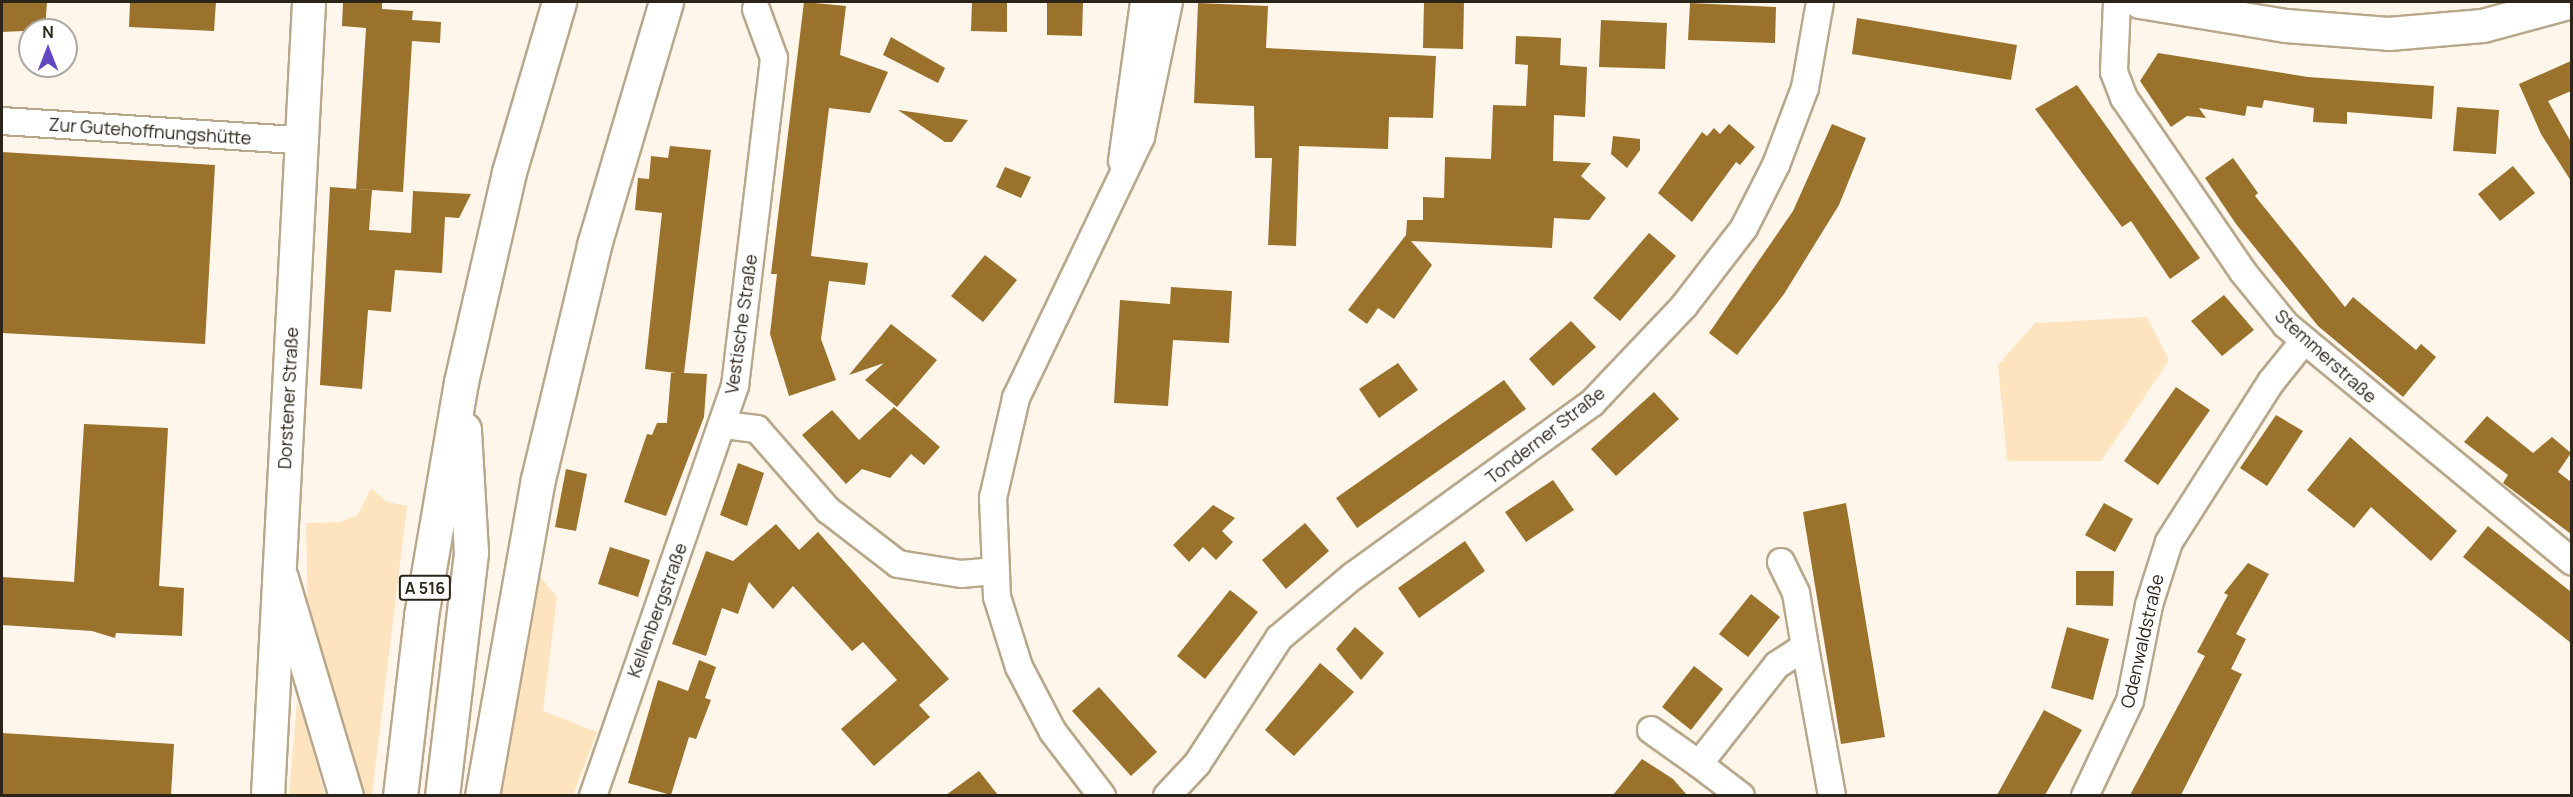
<!DOCTYPE html>
<html>
<head>
<meta charset="utf-8">
<style>
  body { margin:0 }
  #map { position:relative; width:2573px; height:797px; overflow:hidden; background:#fef6eb; font-family:Manrope,sans-serif }
  div>[style] { position:absolute }
  [style*='--x'] { left:calc(var(--x)*1px); top:calc(var(--y)*1px); width:calc(var(--w)*1px); rotate:calc(var(--a)*1deg) }
  .green>* { inset:0; background:#fde4be }
  .building>* { inset:0; background:#9a722c }
  .roads { filter:drop-shadow(2px 0 #b9a78b) drop-shadow(-2px 0 #b9a78b) drop-shadow(0 2px #b9a78b) drop-shadow(0 -2px #b9a78b) }
  .minor>* { height:26px; margin:-13px; padding:0 13px; transform-origin:13px; border-radius:13px; background:#fff }
  .major>* { height:32px; margin:-16px; padding:0 16px; transform-origin:16px; border-radius:16px; background:#fff }
  .highway>* { height:33px; margin:-16.5px; padding:0 16.5px; transform-origin:16.5px; border-radius:16.5px; background:#fff }
  span { translate:-50% -50%; white-space:nowrap; text-align:center; line-height:1.15; -webkit-text-stroke:4.5px #fff; paint-order:stroke }
  .shield-label span { padding:2px 4px; background:#fff; border:2px solid; border-radius:4px; -webkit-text-stroke-width:0 }
  .shield-label { font-size:16px; color:#2b2419; font-weight:700 }
  .street-label { font-size:18px; color:#2b2419 }
  .frame { position:absolute; inset:0; border:3px solid #2b2419; pointer-events:none }
  .north { position:absolute; left:18px; top:18px; width:60px; height:60px; box-sizing:border-box; background:#fff; border:2px solid #aaa7a3; border-radius:50%; rotate:0deg; font-size:16px; font-weight:700; line-height:24px; text-align:center; color:#2b2419 }
  .north::after { content:''; display:block; margin:auto; width:21px; height:27px; background:#6348c1; clip-path:polygon(50% 0,100% 100%,50% 72%,0 100%) }
</style>
</head>
<body>
<div id="map">
  <div class="green">
    <i style="clip-path:polygon(2147px 317px,2169px 360px,2101px 461px,2007px 461px,1998px 365px,2035px 323px)"></i>
    <i style="clip-path:polygon(371px 488px,387px 502px,407px 506px,372px 795px,353px 795px,308px 621px,306px 523px,340px 522px,358px 515px)"></i>
    <i style="clip-path:polygon(538px 574px,557px 597px,543px 711px,597px 732px,573px 795px,498px 796px)"></i>
    <i style="clip-path:polygon(297px 702px,304px 718px,325px 795px,289px 795px)"></i>
  </div>
  <div class="building">
    <i style="clip-path:polygon(2px 2px,47px 2px,45px 30px,2px 32px)"></i>
    <i style="clip-path:polygon(130px 2px,216px 2px,214px 31px,129px 27px)"></i>
    <i style="clip-path:polygon(343px 2px,382px 2px,382px 9px,413px 11px,412px 20px,441px 22px,440px 43px,412px 41px,403px 192px,356px 189px,366px 28px,342px 26px)"></i>
    <i style="clip-path:polygon(804px 2px,846px 6px,840px 55px,888px 72px,870px 113px,829px 108px,811px 256px,868px 263px,865px 285px,829px 281px,821px 339px,836px 380px,789px 396px,770px 334px,777px 274px,771px 274px)"></i>
    <i style="clip-path:polygon(972px 2px,1007px 2px,1007px 32px,971px 31px)"></i>
    <i style="clip-path:polygon(1047px 2px,1083px 2px,1082px 36px,1047px 35px)"></i>
    <i style="clip-path:polygon(1424px 2px,1464px 2px,1463px 49px,1423px 48px)"></i>
    <i style="clip-path:polygon(1198px 3px,1268px 6px,1266px 48px,1436px 56px,1433px 118px,1389px 117px,1388px 149px,1299px 146px,1296px 246px,1268px 245px,1272px 158px,1255px 158px,1254px 106px,1194px 103px)"></i>
    <i style="clip-path:polygon(1690px 3px,1776px 7px,1775px 43px,1688px 40px)"></i>
    <i style="clip-path:polygon(1857px 18px,2017px 45px,2011px 80px,1852px 54px)"></i>
    <i style="clip-path:polygon(1601px 20px,1667px 23px,1665px 69px,1599px 67px)"></i>
    <i style="clip-path:polygon(1516px 36px,1561px 38px,1560px 65px,1587px 67px,1585px 117px,1554px 115px,1553px 161px,1591px 163px,1581px 176px,1606px 198px,1589px 220px,1554px 218px,1552px 248px,1411px 241px,1432px 265px,1394px 319px,1378px 308px,1367px 324px,1348px 310px,1406px 235px,1407px 220px,1423px 220px,1423px 197px,1444px 198px,1445px 157px,1491px 159px,1493px 105px,1526px 106px,1528px 65px,1515px 64px)"></i>
    <i style="clip-path:polygon(891px 37px,945px 68px,938px 83px,883px 55px)"></i>
    <i style="clip-path:polygon(2158px 53px,2308px 77px,2434px 86px,2432px 119px,2347px 112px,2347px 124px,2313px 122px,2314px 108px,2264px 100px,2262px 108px,2247px 106px,2245px 116px,2199px 108px,2206px 118px,2187px 116px,2171px 127px,2140px 81px)"></i>
    <i style="clip-path:polygon(2571px 61px,2571px 91px,2548px 101px,2571px 142px,2571px 181px,2541px 134px,2519px 84px)"></i>
    <i style="clip-path:polygon(2077px 85px,2200px 258px,2170px 279px,2131px 221px,2122px 227px,2035px 109px)"></i>
    <i style="clip-path:polygon(2457px 107px,2499px 110px,2496px 154px,2453px 151px)"></i>
    <i style="clip-path:polygon(898px 110px,968px 120px,952px 142px,945px 142px)"></i>
    <i style="clip-path:polygon(1729px 124px,1755px 147px,1740px 165px,1736px 162px,1692px 222px,1658px 193px,1702px 132px,1707px 136px,1714px 128px,1720px 134px)"></i>
    <i style="clip-path:polygon(1832px 124px,1866px 138px,1839px 205px,1784px 294px,1737px 355px,1709px 333px,1793px 211px)"></i>
    <i style="clip-path:polygon(1613px 136px,1640px 139px,1640px 150px,1627px 168px,1611px 154px)"></i>
    <i style="clip-path:polygon(670px 146px,711px 150px,684px 373px,707px 374px,704px 417px,666px 516px,624px 502px,647px 434px,652px 435px,657px 423px,667px 423px,671px 373px,676px 373px,645px 369px,662px 213px,635px 210px,638px 178px,649px 179px,651px 156px,668px 158px)"></i>
    <i style="clip-path:polygon(2px 152px,215px 165px,205px 344px,2px 333px)"></i>
    <i style="clip-path:polygon(2233px 158px,2258px 193px,2255px 196px,2345px 307px,2353px 297px,2416px 350px,2421px 344px,2436px 357px,2403px 397px,2318px 326px,2236px 224px,2205px 178px)"></i>
    <i style="clip-path:polygon(2513px 166px,2535px 193px,2500px 221px,2478px 194px)"></i>
    <i style="clip-path:polygon(1005px 167px,1031px 177px,1021px 198px,996px 187px)"></i>
    <i style="clip-path:polygon(330px 187px,372px 190px,369px 230px,411px 233px,413px 191px,471px 194px,459px 218px,445px 217px,442px 273px,395px 270px,391px 312px,368px 310px,362px 389px,320px 385px)"></i>
    <i style="clip-path:polygon(1649px 233px,1676px 256px,1620px 321px,1593px 298px)"></i>
    <i style="clip-path:polygon(985px 255px,1017px 280px,983px 322px,951px 296px)"></i>
    <i style="clip-path:polygon(1171px 287px,1232px 291px,1229px 343px,1173px 340px,1168px 406px,1114px 403px,1120px 300px,1170px 304px)"></i>
    <i style="clip-path:polygon(2224px 295px,2254px 330px,2222px 356px,2191px 321px)"></i>
    <i style="clip-path:polygon(1571px 321px,1596px 347px,1553px 386px,1529px 359px)"></i>
    <i style="clip-path:polygon(891px 324px,937px 360px,897px 407px,865px 380px,884px 363px,849px 375px)"></i>
    <i style="clip-path:polygon(1398px 363px,1418px 390px,1379px 418px,1359px 389px)"></i>
    <i style="clip-path:polygon(1504px 380px,1526px 409px,1357px 528px,1336px 498px)"></i>
    <i style="clip-path:polygon(2176px 387px,2210px 410px,2158px 485px,2124px 461px)"></i>
    <i style="clip-path:polygon(1654px 392px,1679px 419px,1616px 476px,1591px 449px)"></i>
    <i style="clip-path:polygon(894px 407px,940px 447px,924px 465px,911px 454px,890px 478px,862px 469px,846px 484px,802px 435px,832px 410px,859px 440px)"></i>
    <i style="clip-path:polygon(2276px 415px,2303px 431px,2267px 486px,2240px 468px)"></i>
    <i style="clip-path:polygon(2487px 416px,2533px 453px,2552px 437px,2571px 453px,2558px 472px,2571px 482px,2571px 534px,2503px 483px,2508px 475px,2464px 442px)"></i>
    <i style="clip-path:polygon(84px 424px,168px 428px,159px 586px,184px 588px,182px 636px,116px 633px,115px 638px,92px 631px,2px 625px,2px 577px,74px 582px)"></i>
    <i style="clip-path:polygon(2350px 437px,2457px 531px,2431px 561px,2371px 507px,2354px 528px,2307px 490px)"></i>
    <i style="clip-path:polygon(738px 463px,764px 473px,747px 526px,720px 515px)"></i>
    <i style="clip-path:polygon(566px 469px,587px 474px,576px 531px,555px 527px)"></i>
    <i style="clip-path:polygon(1553px 480px,1574px 510px,1526px 542px,1505px 512px)"></i>
    <i style="clip-path:polygon(1846px 503px,1885px 737px,1841px 744px,1803px 512px)"></i>
    <i style="clip-path:polygon(2104px 503px,2133px 519px,2115px 552px,2085px 535px)"></i>
    <i style="clip-path:polygon(1213px 505px,1235px 518px,1222px 531px,1233px 542px,1216px 560px,1203px 547px,1189px 562px,1173px 545px)"></i>
    <i style="clip-path:polygon(1305px 523px,1329px 551px,1286px 589px,1262px 560px)"></i>
    <i style="clip-path:polygon(776px 524px,799px 550px,818px 532px,949px 679px,919px 705px,930px 717px,874px 766px,841px 729px,897px 680px,863px 642px,852px 651px,793px 586px,773px 609px,749px 582px,738px 614px,722px 608px,706px 656px,672px 644px,706px 551px,733px 561px)"></i>
    <i style="clip-path:polygon(2488px 526px,2571px 592px,2571px 643px,2463px 557px)"></i>
    <i style="clip-path:polygon(1465px 541px,1485px 571px,1419px 618px,1398px 588px)"></i>
    <i style="clip-path:polygon(610px 547px,650px 560px,638px 597px,598px 584px)"></i>
    <i style="clip-path:polygon(2248px 563px,2269px 574px,2236px 634px,2246px 639px,2231px 669px,2242px 674px,2181px 795px,2130px 795px,2205px 656px,2197px 652px,2228px 595px,2224px 593px)"></i>
    <i style="clip-path:polygon(2076px 571px,2114px 571px,2113px 606px,2076px 605px)"></i>
    <i style="clip-path:polygon(1230px 590px,1258px 612px,1205px 679px,1177px 656px)"></i>
    <i style="clip-path:polygon(1751px 594px,1780px 617px,1748px 657px,1719px 634px)"></i>
    <i style="clip-path:polygon(1355px 627px,1384px 653px,1361px 680px,1336px 649px)"></i>
    <i style="clip-path:polygon(2067px 627px,2109px 639px,2093px 700px,2051px 688px)"></i>
    <i style="clip-path:polygon(699px 660px,716px 667px,705px 698px,711px 700px,696px 739px,689px 737px,671px 795px,628px 783px,658px 680px,688px 691px)"></i>
    <i style="clip-path:polygon(1320px 663px,1354px 692px,1294px 756px,1265px 730px)"></i>
    <i style="clip-path:polygon(1694px 666px,1723px 689px,1691px 730px,1662px 707px)"></i>
    <i style="clip-path:polygon(1099px 687px,1157px 752px,1131px 776px,1072px 711px)"></i>
    <i style="clip-path:polygon(2044px 710px,2082px 730px,2045px 795px,1997px 795px)"></i>
    <i style="clip-path:polygon(2px 733px,174px 744px,171px 795px,2px 795px)"></i>
    <i style="clip-path:polygon(1642px 759px,1673px 779px,1687px 795px,1613px 795px)"></i>
    <i style="clip-path:polygon(979px 771px,998px 795px,946px 795px)"></i>
  </div>
  <div class="roads">
    <div class="minor">
      <i style="--x:2117;--y:2;--w:70;--a:92.5"></i>
      <i style="--x:2114;--y:72;--w:28;--a:69"></i>
      <i style="--x:2124;--y:98;--w:211;--a:55.6"></i>
      <i style="--x:2243;--y:272;--w:68;--a:50.9"></i>
      <i style="--x:2286;--y:325;--w:371;--a:39.6"></i>
      <i style="--x:2;--y:121;--w:298;--a:3.7"></i>
      <i style="--x:1122;--y:161;--w:161;--a:-82.1"></i>
      <i style="--x:724;--y:425;--w:33;--a:7"></i>
      <i style="--x:757;--y:429;--w:108;--a:48.8"></i>
      <i style="--x:828;--y:510;--w:88;--a:37.6"></i>
      <i style="--x:898;--y:564;--w:64;--a:9"></i>
      <i style="--x:961;--y:574;--w:33;--a:-5"></i>
      <i style="--x:1781;--y:562;--w:34;--a:64"></i>
      <i style="--x:1796;--y:593;--w:55;--a:80.5"></i>
      <i style="--x:1651;--y:730;--w:59;--a:35.3"></i>
      <i style="--x:593;--y:796;--w:434;--a:-70.9"></i>
      <i style="--x:735;--y:386;--w:330;--a:-83.2"></i>
      <i style="--x:774;--y:58;--w:52;--a:-110.2"></i>
      <i style="--x:1102;--y:796;--w:81;--a:-127.4"></i>
      <i style="--x:1053;--y:732;--w:73;--a:-117.6"></i>
      <i style="--x:1019;--y:667;--w:73;--a:-107.4"></i>
      <i style="--x:997;--y:597;--w:99;--a:-92.3"></i>
      <i style="--x:993;--y:498;--w:103;--a:-77"></i>
      <i style="--x:1016;--y:398;--w:289;--a:-64.4"></i>
      <i style="--x:1141;--y:137;--w:138;--a:-78.3"></i>
      <i style="--x:1167;--y:796;--w:44;--a:-46.8"></i>
      <i style="--x:1197;--y:764;--w:150;--a:-56.9"></i>
      <i style="--x:1279;--y:638;--w:97;--a:-40"></i>
      <i style="--x:1353;--y:576;--w:295;--a:-35.9"></i>
      <i style="--x:1592;--y:403;--w:134;--a:-46.5"></i>
      <i style="--x:1684;--y:306;--w:98;--a:-52.4"></i>
      <i style="--x:1744;--y:228;--w:71;--a:-63.1"></i>
      <i style="--x:1776;--y:165;--w:82;--a:-69.4"></i>
      <i style="--x:1805;--y:88;--w:87;--a:-80.1"></i>
      <i style="--x:1741;--y:796;--w:53;--a:-142.7"></i>
      <i style="--x:1699;--y:764;--w:126;--a:-51.8"></i>
      <i style="--x:1777;--y:665;--w:33;--a:-33"></i>
      <i style="--x:1805;--y:647;--w:151;--a:79.7"></i>
      <i style="--x:2085;--y:796;--w:105;--a:-64.7"></i>
      <i style="--x:2130;--y:701;--w:98;--a:-78.8"></i>
      <i style="--x:2149;--y:605;--w:66;--a:-72.4"></i>
      <i style="--x:2169;--y:542;--w:190;--a:-57.5"></i>
      <i style="--x:2271;--y:382;--w:53;--a:-51.2"></i>
    </div>
    <div class="major">
      <i style="--x:2140;--y:2;--w:148;--a:9.3"></i>
      <i style="--x:2286;--y:26;--w:103;--a:4.4"></i>
      <i style="--x:2389;--y:34;--w:94;--a:-4.9"></i>
      <i style="--x:2483;--y:26;--w:92;--a:-15.1"></i>
      <i style="--x:268;--y:796;--w:795;--a:-87.04"></i>
    </div>
    <div class="highway">
      <i style="--x:281;--y:578;--w:227;--a:73.4"></i>
      <i style="--x:400;--y:796;--w:181;--a:-83.3"></i>
      <i style="--x:421;--y:616;--w:237;--a:-80.3"></i>
      <i style="--x:461;--y:382;--w:215;--a:-77.1"></i>
      <i style="--x:509;--y:172;--w:177;--a:-73.6"></i>
      <i style="--x:442;--y:796;--w:246;--a:-83.2"></i>
      <i style="--x:471;--y:552;--w:123;--a:-93.3"></i>
      <i style="--x:482;--y:796;--w:322;--a:-80"></i>
      <i style="--x:538;--y:479;--w:241;--a:-76.5"></i>
      <i style="--x:594;--y:245;--w:253;--a:-73.5"></i>
    </div>
  </div>
  <div class="shield-label">
    <span style="left:425px;top:588px">A 516</span>
  </div>
  <div class="street-label">
    <span style="left:150px;top:131px;rotate:4deg">Zur Gutehoffnungshütte</span>
    <span style="left:741px;top:324px;rotate:-82deg">Vestische Straße</span>
    <span style="left:2326px;top:356px;rotate:42deg">Stemmerstraße</span>
    <span style="left:288px;top:398px;rotate:-87deg">Dorstener Straße</span>
    <span style="left:1545px;top:435px;rotate:-38deg">Tonderner Straße</span>
    <span style="left:657px;top:610px;rotate:-70deg">Kellenbergstraße</span>
    <span style="left:2142px;top:641px;rotate:-77deg">Odenwaldstraße</span>
  </div>
  <div class="frame"></div>
  <div class="north">N</div>
</div>
</body>
</html>
